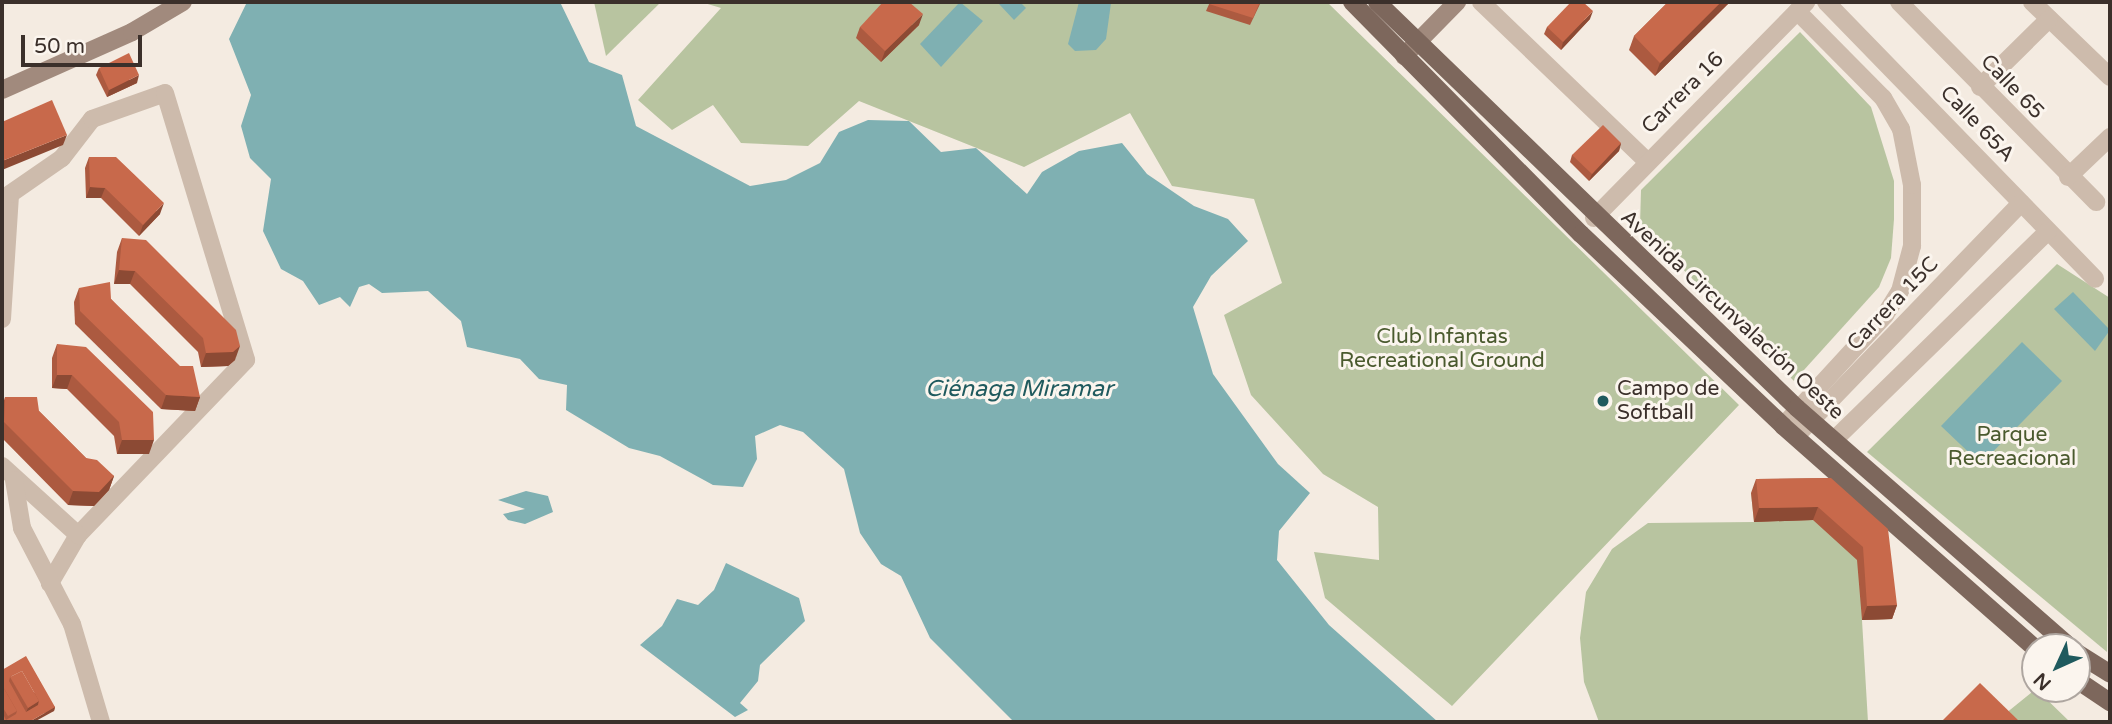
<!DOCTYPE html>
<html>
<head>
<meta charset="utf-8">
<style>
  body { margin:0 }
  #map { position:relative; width:2112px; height:724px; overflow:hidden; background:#f4ebe1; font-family:"Varela Round",sans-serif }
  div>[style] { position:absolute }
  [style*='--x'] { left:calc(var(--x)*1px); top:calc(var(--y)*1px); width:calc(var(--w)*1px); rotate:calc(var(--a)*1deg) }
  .green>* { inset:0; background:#b8c4a0 }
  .water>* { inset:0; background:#7fb0b2 }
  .street>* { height:18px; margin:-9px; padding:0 9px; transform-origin:9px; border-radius:9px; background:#cdbbac }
  .secondary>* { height:18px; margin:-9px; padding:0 9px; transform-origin:9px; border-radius:9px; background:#a18a7d }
  .primary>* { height:18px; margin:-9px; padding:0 9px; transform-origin:9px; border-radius:9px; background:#7d675c }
  .wall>* { inset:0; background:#ac5a40 }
  .shaded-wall>* { inset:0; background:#8c4a34 }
  .building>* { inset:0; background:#c8694b }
  .dots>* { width:19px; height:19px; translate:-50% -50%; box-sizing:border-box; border:4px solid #fbf5ee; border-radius:50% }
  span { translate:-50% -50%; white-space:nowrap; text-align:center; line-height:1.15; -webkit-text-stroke:6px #fbf5ee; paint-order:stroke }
  .street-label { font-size:21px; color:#3b302b }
  .park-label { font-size:21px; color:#4a5a2e }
  .poi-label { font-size:21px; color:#3b302b }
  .left { translate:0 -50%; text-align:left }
  .water-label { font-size:23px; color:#1f5a5e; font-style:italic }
  .frame { position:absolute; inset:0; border:4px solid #3b302b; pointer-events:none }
  .north { position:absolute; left:2021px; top:633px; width:70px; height:70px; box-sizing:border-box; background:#fbf5ee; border:2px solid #aea6a0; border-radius:50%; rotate:225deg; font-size:19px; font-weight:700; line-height:28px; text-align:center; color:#3b302b }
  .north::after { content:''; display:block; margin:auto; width:24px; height:32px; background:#1f5a5e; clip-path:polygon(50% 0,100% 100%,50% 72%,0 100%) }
  .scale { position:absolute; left:21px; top:35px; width:121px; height:32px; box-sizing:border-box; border:4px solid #3b302b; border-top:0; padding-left:9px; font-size:21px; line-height:24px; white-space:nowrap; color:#3b302b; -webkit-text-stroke:5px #fbf5ee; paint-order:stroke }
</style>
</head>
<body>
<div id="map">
  <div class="green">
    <i style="clip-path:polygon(594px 2px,661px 2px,606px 56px)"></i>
    <i style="clip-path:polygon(701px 2px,1327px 2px,1739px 405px,1452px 706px,1325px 598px,1314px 552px,1379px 560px,1378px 507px,1323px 474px,1251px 395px,1224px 315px,1282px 283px,1254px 199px,1172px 186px,1130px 113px,1024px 167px,859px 101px,808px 146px,741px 143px,713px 105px,672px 130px,638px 100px,721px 8px)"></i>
    <i style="clip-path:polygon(1800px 32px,1871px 107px,1894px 181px,1894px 219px,1891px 258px,1879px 287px,1794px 381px,1640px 226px,1641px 190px)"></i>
    <i style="clip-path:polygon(2057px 264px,2110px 298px,2107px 652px,1867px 452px)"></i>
    <i style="clip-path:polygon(1826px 492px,1883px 543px,1892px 619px,1862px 620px,1868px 722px,1599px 722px,1584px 682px,1580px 638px,1586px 592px,1612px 549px,1648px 523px,1754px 522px,1751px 493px)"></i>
    <i style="clip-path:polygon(2036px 689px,2070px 722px,1948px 722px,2000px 718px)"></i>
  </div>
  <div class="water">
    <i style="clip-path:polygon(247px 2px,560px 2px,589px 62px,622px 75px,636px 126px,750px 186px,786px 180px,820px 163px,839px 132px,868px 120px,909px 121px,941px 152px,976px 148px,1027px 194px,1042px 172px,1079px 151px,1122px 143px,1147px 174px,1194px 206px,1228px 219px,1248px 241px,1211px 276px,1193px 307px,1213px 374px,1278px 464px,1310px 493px,1279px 531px,1277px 560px,1329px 625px,1438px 722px,1014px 722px,930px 638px,901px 576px,881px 564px,860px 533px,844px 469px,803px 432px,780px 425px,755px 436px,757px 459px,743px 487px,713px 485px,660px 456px,629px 448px,566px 410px,567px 385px,539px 379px,520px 359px,467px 347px,461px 321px,428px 291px,382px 293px,369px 284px,359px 287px,350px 307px,340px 297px,319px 305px,303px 281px,281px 269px,263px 231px,271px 179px,250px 158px,241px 126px,251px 95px,229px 39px)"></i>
    <i style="clip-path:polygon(960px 2px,983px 21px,941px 67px,920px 44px)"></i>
    <i style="clip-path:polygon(1020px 2px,1026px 8px,1014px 20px,999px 4px)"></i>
    <i style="clip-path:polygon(1079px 2px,1111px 3px,1106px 39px,1096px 50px,1075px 51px,1068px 44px)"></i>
    <i style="clip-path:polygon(2073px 292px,2110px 330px,2095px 351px,2054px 309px)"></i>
    <i style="clip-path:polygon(2022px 342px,2062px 381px,1981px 464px,1941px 426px)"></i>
    <i style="clip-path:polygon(526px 491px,548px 496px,553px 512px,525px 524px,508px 520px,503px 514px,525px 509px,498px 500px)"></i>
    <i style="clip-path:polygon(726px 563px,799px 598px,805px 621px,760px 665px,758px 681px,740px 703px,748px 710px,735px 717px,640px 645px,662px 626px,677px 599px,698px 605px,714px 590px)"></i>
  </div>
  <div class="street">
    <i style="--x:1481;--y:2;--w:230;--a:43.8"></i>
    <i style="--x:1826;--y:2;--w:386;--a:45.8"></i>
    <i style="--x:1899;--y:2;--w:281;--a:45.4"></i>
    <i style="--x:2032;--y:2;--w:108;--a:43.9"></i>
    <i style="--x:1980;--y:87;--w:97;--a:-44.6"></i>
    <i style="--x:2068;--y:177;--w:58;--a:-43.6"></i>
    <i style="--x:1594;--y:218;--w:303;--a:-45.5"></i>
    <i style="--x:2;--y:319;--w:125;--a:-86.3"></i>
    <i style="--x:10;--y:194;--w:63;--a:-34.7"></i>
    <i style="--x:62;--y:158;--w:49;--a:-52.4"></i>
    <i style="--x:92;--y:119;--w:77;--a:-19.6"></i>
    <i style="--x:165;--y:93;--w:279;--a:73.1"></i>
    <i style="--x:246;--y:360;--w:243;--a:133.8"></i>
    <i style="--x:78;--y:535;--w:56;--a:120.3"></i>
    <i style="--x:1783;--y:426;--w:151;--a:-47.4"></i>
    <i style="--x:1885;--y:315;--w:28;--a:-58"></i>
    <i style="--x:1900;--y:291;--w:47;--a:-75.1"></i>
    <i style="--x:1912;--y:246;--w:61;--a:-90"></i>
    <i style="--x:1912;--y:185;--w:57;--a:-101.1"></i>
    <i style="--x:1901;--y:129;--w:36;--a:-120"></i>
    <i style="--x:1883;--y:98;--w:122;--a:-134.7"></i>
    <i style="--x:1796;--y:436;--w:324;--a:-46"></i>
    <i style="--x:1834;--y:440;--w:299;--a:-44.3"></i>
    <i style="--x:2;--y:466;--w:103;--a:42.2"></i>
    <i style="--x:14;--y:480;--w:49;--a:80.5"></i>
    <i style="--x:22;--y:528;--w:108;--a:62.5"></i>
    <i style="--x:72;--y:624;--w:102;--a:73.5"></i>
  </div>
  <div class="secondary">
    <i style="--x:1404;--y:56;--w:76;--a:-45.5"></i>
    <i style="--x:2;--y:90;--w:142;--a:-24"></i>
    <i style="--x:132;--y:32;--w:59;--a:-30.5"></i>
  </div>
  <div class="primary">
    <i style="--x:1352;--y:2;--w:326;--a:45.4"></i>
    <i style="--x:1581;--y:234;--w:279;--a:43.5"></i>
    <i style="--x:1783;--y:426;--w:336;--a:41.4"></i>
    <i style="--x:1377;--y:2;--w:584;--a:44.03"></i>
    <i style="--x:1797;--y:408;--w:363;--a:41.2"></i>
    <i style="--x:2077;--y:653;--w:39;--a:32"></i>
    <i style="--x:2077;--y:680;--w:40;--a:34"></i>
  </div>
  <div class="wall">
    <i style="clip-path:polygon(1210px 2px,1261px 2px,1250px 25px,1206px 11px)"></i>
    <i style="clip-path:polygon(1668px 2px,1730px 2px,1655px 76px,1629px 50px,1634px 36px)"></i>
    <i style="clip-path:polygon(1590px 19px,1561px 50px,1544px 34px,1547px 27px)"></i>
    <i style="clip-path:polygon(919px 25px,881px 62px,856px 38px,860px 27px)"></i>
    <i style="clip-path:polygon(99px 68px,137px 83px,107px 97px,96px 75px)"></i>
    <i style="clip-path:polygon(1621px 143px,1619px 151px,1589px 181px,1570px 162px,1572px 155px)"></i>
    <i style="clip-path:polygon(89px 157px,160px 214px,139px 236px,101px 198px,86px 198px,85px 168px)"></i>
    <i style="clip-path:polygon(122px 238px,235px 360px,228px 366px,201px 367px,198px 352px,130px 284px,114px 284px,117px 252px)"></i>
    <i style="clip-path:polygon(79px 288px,111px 299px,200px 397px,195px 411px,161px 409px,75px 324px,74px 302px)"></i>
    <i style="clip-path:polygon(57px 344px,149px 454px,117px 454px,114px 436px,67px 389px,52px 388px,52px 358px)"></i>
    <i style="clip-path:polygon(5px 397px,39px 411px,86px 458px,114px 476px,109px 490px,94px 506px,68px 505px,2px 438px,2px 407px)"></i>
    <i style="clip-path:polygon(1831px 478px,1897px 605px,1892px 619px,1862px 620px,1857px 560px,1813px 520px,1754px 522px,1751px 493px,1756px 479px)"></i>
    <i style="clip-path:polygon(2px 670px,55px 707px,54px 711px,2px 722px)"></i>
  </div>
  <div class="shaded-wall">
    <i style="clip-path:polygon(1721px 2px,1730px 2px,1655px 76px,1660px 63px)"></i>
    <i style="clip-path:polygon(1593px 11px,1590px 19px,1561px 50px,1563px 42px)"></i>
    <i style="clip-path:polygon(923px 14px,919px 25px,881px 62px,885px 51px)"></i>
    <i style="clip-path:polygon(139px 75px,137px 83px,107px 97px,109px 90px)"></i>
    <i style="clip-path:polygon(67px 135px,63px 145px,2px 170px,2px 161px)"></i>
    <i style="clip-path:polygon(1621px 143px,1619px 151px,1589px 181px,1592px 174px)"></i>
    <i style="clip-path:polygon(90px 187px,105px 188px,101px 198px,86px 198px)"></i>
    <i style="clip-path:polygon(164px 203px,160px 214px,139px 236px,143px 225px)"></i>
    <i style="clip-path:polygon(119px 270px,135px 271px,130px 284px,114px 284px)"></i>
    <i style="clip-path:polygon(240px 346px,235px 360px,228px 366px,201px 367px,206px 353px)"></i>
    <i style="clip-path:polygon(57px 375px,72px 375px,67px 389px,52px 388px)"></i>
    <i style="clip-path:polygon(166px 395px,200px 397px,195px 411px,161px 409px)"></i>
    <i style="clip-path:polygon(122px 440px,154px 440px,149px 454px,117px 454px)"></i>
    <i style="clip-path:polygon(114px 476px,109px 490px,94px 506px,68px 505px,73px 491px)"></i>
    <i style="clip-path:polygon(1818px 507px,1813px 520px,1754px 522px,1759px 508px)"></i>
    <i style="clip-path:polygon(1897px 605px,1892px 619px,1862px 620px,1867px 606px)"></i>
    <i style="clip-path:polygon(39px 701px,37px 709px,25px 715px,28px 708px)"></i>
    <i style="clip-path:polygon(55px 707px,54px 711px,34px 722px,29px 722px)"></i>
  </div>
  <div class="building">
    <i style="clip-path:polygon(883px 2px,909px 2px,923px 14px,885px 51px,860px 27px)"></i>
    <i style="clip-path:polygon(1210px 2px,1260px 2px,1253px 18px,1209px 4px)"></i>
    <i style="clip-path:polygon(1571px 2px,1583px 2px,1593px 11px,1563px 42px,1547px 27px)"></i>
    <i style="clip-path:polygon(1668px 2px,1721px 2px,1660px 63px,1634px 36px)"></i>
    <i style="clip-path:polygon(129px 53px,139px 75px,109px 90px,99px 68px)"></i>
    <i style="clip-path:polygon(52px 100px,67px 135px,2px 161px,2px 122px)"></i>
    <i style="clip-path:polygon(1603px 125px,1621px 143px,1592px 174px,1572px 155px)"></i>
    <i style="clip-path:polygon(89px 157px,116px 157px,164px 203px,143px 225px,105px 188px,90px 187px)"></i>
    <i style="clip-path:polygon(122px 238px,146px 240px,236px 330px,240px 346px,233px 352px,206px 353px,203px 338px,135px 271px,119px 270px)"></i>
    <i style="clip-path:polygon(110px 282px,111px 299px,180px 366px,193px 366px,200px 397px,166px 395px,80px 311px,79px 288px)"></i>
    <i style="clip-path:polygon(57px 344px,86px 347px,153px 412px,154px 440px,122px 440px,119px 422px,72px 375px,57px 375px)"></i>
    <i style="clip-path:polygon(5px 397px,37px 397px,39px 411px,86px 458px,97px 460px,114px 476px,99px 492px,73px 491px,4px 422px)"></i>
    <i style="clip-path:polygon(1831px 478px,1888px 529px,1897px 605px,1867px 606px,1863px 547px,1818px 507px,1759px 508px,1756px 479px)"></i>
    <i style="clip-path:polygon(evenodd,26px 656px,55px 707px,29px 722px,2px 722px,2px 712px,6px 720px,16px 714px,17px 711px,2px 685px,2px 670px,26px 656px,22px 671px,39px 701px,38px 705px,26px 712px,9px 681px,10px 677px,22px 671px)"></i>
    <i style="clip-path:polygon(22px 671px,39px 701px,28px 708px,10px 677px)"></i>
    <i style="clip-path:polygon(1980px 683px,2020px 722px,1941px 722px)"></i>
    <i style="clip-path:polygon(2px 685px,17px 711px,8px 716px,2px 706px)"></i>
  </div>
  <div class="dots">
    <i style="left:1603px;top:401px;background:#1f5a5e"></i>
  </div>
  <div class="street-label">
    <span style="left:2012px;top:87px;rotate:46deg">Calle 65</span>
    <span style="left:1683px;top:93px;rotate:-45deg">Carrera 16</span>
    <span style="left:1977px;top:124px;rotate:46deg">Calle 65A</span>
    <span style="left:1893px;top:304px;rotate:-46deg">Carrera 15C</span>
    <span style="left:1732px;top:315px;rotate:43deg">Avenida Circunvalación Oeste</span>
  </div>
  <div class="park-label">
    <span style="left:1442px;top:349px">Club Infantas<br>Recreational Ground</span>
    <span style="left:2012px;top:447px">Parque<br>Recreacional</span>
  </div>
  <div class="poi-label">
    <span class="left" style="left:1617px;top:401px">Campo de<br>Softball</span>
  </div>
  <div class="water-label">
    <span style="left:1019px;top:389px">Ciénaga Miramar</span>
  </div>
  <div class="frame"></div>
  <div class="north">N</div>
  <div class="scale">50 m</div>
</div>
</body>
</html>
